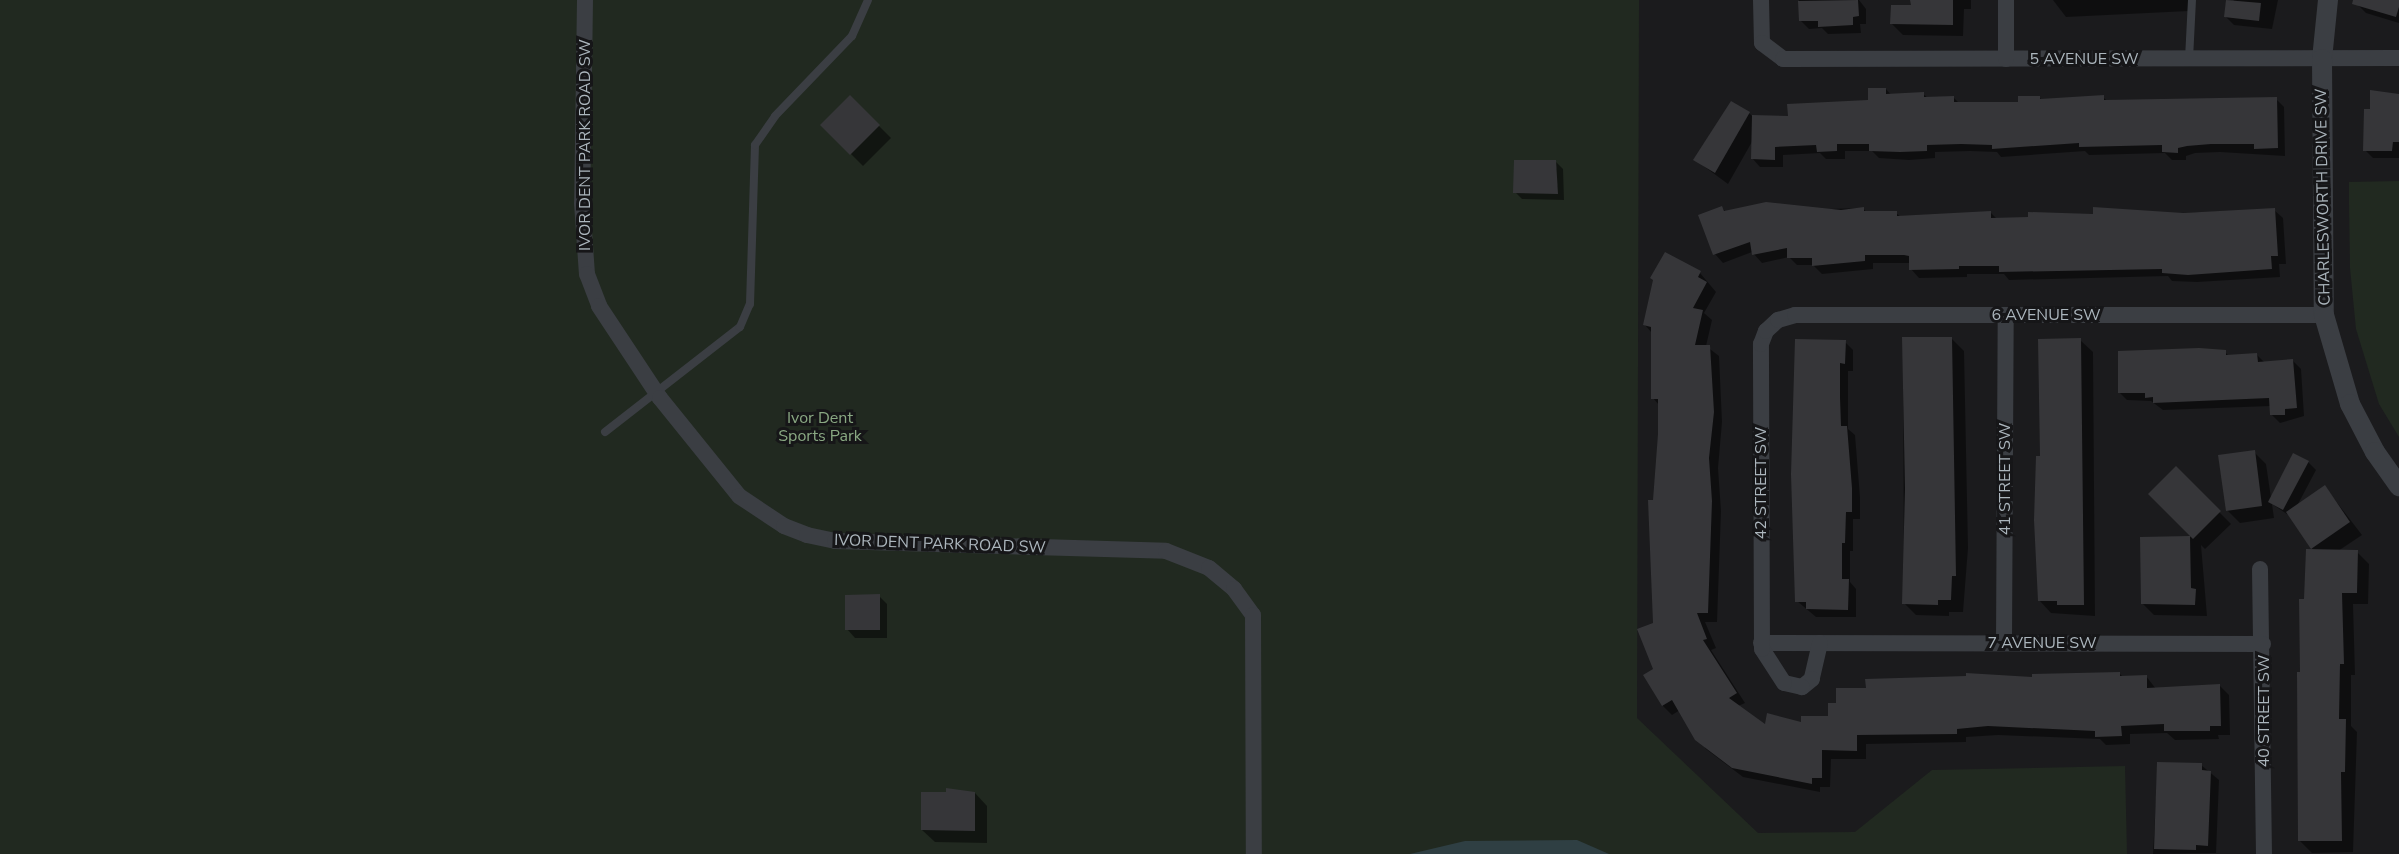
<!DOCTYPE html>
<html>
<head>
<meta charset="utf-8">
<style>
  body { margin:0 }
  #map { position:relative; width:2399px; height:854px; overflow:hidden; background:#1b1b1d; font-family:"Nunito Sans",sans-serif }
  div>[style] { position:absolute }
  [style*='--x'] { left:calc(var(--x)*1px); top:calc(var(--y)*1px); width:calc(var(--w)*1px); rotate:calc(var(--a)*1deg) }
  .green>* { inset:0; background:#212920 }
  .water>* { inset:0; background:#2f3f43 }
  .shadow>* { inset:0; background:#0007 }
  .building>* { inset:0; background:#363639 }
  .service>* { height:8px; margin:-4px; padding:0 4px; transform-origin:4px; border-radius:4px; background:#3b3e43 }
  .minor>* { height:16px; margin:-8px; padding:0 8px; transform-origin:8px; border-radius:8px; background:#3b3e43 }
  .tertiary>* { height:20px; margin:-10px; padding:0 10px; transform-origin:10px; border-radius:10px; background:#3b3e43 }
  span { translate:-50% -50%; white-space:nowrap; text-align:center; line-height:1.15; -webkit-text-stroke:6px #161618; paint-order:stroke }
  .street-label { font-size:16px; color:#acb6bd }
  .park-label { font-size:16px; color:#8aa983 }
</style>
</head>
<body>
<div id="map">
  <div class="green">
    <i style="clip-path:polygon(0 0,1639px 0,1637px 718px,1758px 833px,1855px 832px,1932px 770px,2125px 766px,2127px 854px,0 854px)"></i>
    <i style="clip-path:polygon(2399px 181px,2399px 437px,2379px 404px,2356px 329px,2350px 268px,2349px 203px,2349px 182px)"></i>
  </div>
  <div class="water">
    <i style="clip-path:polygon(1577px 840px,1609px 854px,1410px 854px,1465px 841px)"></i>
  </div>
  <div class="shadow">
    <i style="clip-path:polygon(1799px 0,1859px 0,1866px 9px,1866px 24px,1860px 24px,1861px 33px,1828px 34px,1822px 28px,1809px 29px,1801px 21px)"></i>
    <i style="clip-path:polygon(1912px 0,1971px 0,1971px 9px,1964px 9px,1963px 36px,1903px 35px,1892px 24px,1912px 6px)"></i>
    <i style="clip-path:polygon(2053px 0,2189px 0,2189px 11px,2066px 17px)"></i>
    <i style="clip-path:polygon(2234px 0,2278px 0,2272px 29px,2234px 25px,2226px 17px)"></i>
    <i style="clip-path:polygon(2359px 0,2399px 0,2399px 23px,2366px 13px,2358px 5px)"></i>
    <i style="clip-path:polygon(1886px 89px,1892px 96px,1923px 94px,1928px 98px,1954px 98px,1959px 103px,2020px 104px,2039px 97px,2043px 101px,2103px 97px,2108px 102px,2276px 99px,2284px 107px,2285px 156px,2220px 152px,2195px 153px,2186px 156px,2186px 160px,2172px 160px,2165px 153px,2089px 155px,2085px 151px,2001px 157px,1997px 152px,1970px 151px,1935px 152px,1935px 158px,1909px 160px,1879px 158px,1872px 151px,1845px 151px,1845px 159px,1826px 159px,1820px 153px,1783px 155px,1783px 167px,1760px 167px,1752px 158px,1753px 140px,1728px 184px,1694px 159px,1749px 113px,1753px 117px,1789px 117px,1870px 101px)"></i>
    <i style="clip-path:polygon(2372px 92px,2399px 96px,2399px 158px,2373px 158px,2365px 150px)"></i>
    <i style="clip-path:polygon(850px 97px,891px 138px,863px 166px,822px 125px)"></i>
    <i style="clip-path:polygon(1556px 162px,1563px 169px,1564px 200px,1522px 199px,1515px 192px)"></i>
    <i style="clip-path:polygon(1722px 208px,1726px 212px,1863px 208px,1867px 213px,1896px 213px,1901px 217px,1991px 213px,1997px 219px,2274px 210px,2283px 218px,2286px 264px,2279px 264px,2280px 277px,2197px 282px,2172px 281px,2168px 276px,2009px 280px,2004px 274px,1967px 274px,1967px 277px,1919px 278px,1911px 269px,1910px 263px,1873px 263px,1873px 269px,1822px 274px,1813px 265px,1797px 265px,1789px 257px,1762px 263px,1752px 252px,1723px 263px,1715px 254px)"></i>
    <i style="clip-path:polygon(1700px 273px,1716px 292px,1704px 313px,1712px 320px,1706px 346px,1719px 356px,1722px 422px,1718px 468px,1721px 511px,1717px 622px,1705px 622px,1716px 648px,1711px 650px,1745px 703px,1738px 706px,1765px 726px,1803px 724px,1829px 717px,1837px 705px,1867px 689px,2119px 673px,2123px 677px,2146px 676px,2156px 689px,2220px 686px,2229px 695px,2230px 735px,2218px 735px,2219px 739px,2175px 740px,2167px 733px,2130px 734px,2130px 744px,2106px 745px,2100px 739px,1998px 735px,1966px 737px,1966px 742px,1866px 744px,1866px 759px,1831px 759px,1830px 787px,1820px 787px,1820px 792px,1743px 777px,1706px 749px,1680px 710px,1672px 715px,1663px 706px,1646px 676px,1655px 670px,1659px 405px,1653px 398px,1652px 333px,1645px 325px)"></i>
    <i style="clip-path:polygon(1903px 338px,1952px 339px,1964px 351px,1968px 548px,1963px 612px,1949px 612px,1949px 616px,1916px 615px,1904px 603px)"></i>
    <i style="clip-path:polygon(2080px 340px,2093px 352px,2095px 616px,2051px 613px,2039px 600px,2041px 458px)"></i>
    <i style="clip-path:polygon(1845px 342px,1853px 350px,1853px 371px,1848px 371px,1848px 429px,1855px 435px,1860px 497px,1860px 519px,1853px 519px,1853px 551px,1850px 551px,1850px 582px,1856px 589px,1856px 617px,1816px 617px,1797px 601px,1792px 474px)"></i>
    <i style="clip-path:polygon(2225px 352px,2230px 357px,2257px 355px,2265px 363px,2293px 361px,2301px 369px,2304px 416px,2280px 423px,2272px 415px,2271px 406px,2163px 410px,2151px 401px,2127px 400px,2119px 392px)"></i>
    <i style="clip-path:polygon(2254px 452px,2266px 464px,2271px 498px,2308px 462px,2316px 470px,2297px 506px,2325px 487px,2362px 535px,2338px 551px,2357px 552px,2369px 564px,2368px 604px,2353px 604px,2355px 675px,2351px 675px,2351px 726px,2357px 732px,2353px 852px,2312px 853px,2300px 841px,2301px 673px,2314px 551px,2290px 516px,2272px 504px,2274px 518px,2240px 523px,2227px 510px)"></i>
    <i style="clip-path:polygon(2176px 469px,2231px 524px,2205px 549px,2201px 545px,2207px 616px,2154px 615px,2142px 603px,2141px 538px,2193px 537px)"></i>
    <i style="clip-path:polygon(879px 596px,887px 604px,887px 638px,855px 638px,847px 629px)"></i>
    <i style="clip-path:polygon(2158px 763px,2201px 765px,2219px 780px,2216px 853px,2153px 854px)"></i>
    <i style="clip-path:polygon(975px 793px,987px 806px,987px 843px,935px 842px,922px 830px)"></i>
  </div>
  <div class="building">
    <i style="clip-path:polygon(1858px 0,1859px 16px,1853px 17px,1853px 25px,1818px 27px,1818px 21px,1799px 21px,1798px 1px)"></i>
    <i style="clip-path:polygon(1910px 0,1953px 0,1953px 25px,1890px 24px,1891px 5px,1911px 5px)"></i>
    <i style="clip-path:polygon(2226px 0,2261px 3px,2259px 21px,2224px 17px)"></i>
    <i style="clip-path:polygon(2353px 0,2399px 0,2399px 7px,2396px 17px,2352px 4px)"></i>
    <i style="clip-path:polygon(1868px 88px,1886px 88px,1886px 94px,1924px 92px,1924px 97px,1954px 96px,1954px 102px,2018px 102px,2018px 96px,2040px 96px,2040px 99px,2104px 95px,2104px 100px,2277px 97px,2278px 148px,2254px 149px,2254px 144px,2211px 144px,2187px 146px,2178px 148px,2178px 153px,2162px 152px,2162px 145px,2079px 147px,2079px 143px,1992px 149px,1992px 145px,1961px 144px,1927px 145px,1927px 151px,1900px 152px,1869px 151px,1869px 144px,1837px 144px,1837px 151px,1817px 152px,1816px 145px,1775px 147px,1775px 160px,1751px 159px,1752px 115px,1788px 116px,1787px 104px,1868px 100px)"></i>
    <i style="clip-path:polygon(2370px 90px,2399px 94px,2399px 142px,2393px 142px,2392px 151px,2363px 151px,2364px 109px,2370px 109px)"></i>
    <i style="clip-path:polygon(850px 95px,880px 125px,850px 155px,820px 125px)"></i>
    <i style="clip-path:polygon(1731px 101px,1750px 112px,1715px 173px,1693px 160px)"></i>
    <i style="clip-path:polygon(1514px 160px,1556px 160px,1558px 194px,1513px 193px)"></i>
    <i style="clip-path:polygon(1766px 202px,1841px 210px,1864px 207px,1864px 211px,1897px 211px,1897px 216px,1991px 211px,1991px 218px,2028px 217px,2028px 212px,2093px 214px,2093px 207px,2183px 213px,2275px 208px,2278px 256px,2271px 256px,2272px 269px,2188px 275px,2162px 273px,2162px 269px,1999px 272px,1999px 266px,1959px 266px,1959px 269px,1909px 270px,1909px 256px,1904px 255px,1865px 255px,1865px 261px,1812px 266px,1812px 258px,1787px 258px,1787px 248px,1752px 255px,1750px 242px,1713px 255px,1698px 215px,1722px 206px,1724px 211px)"></i>
    <i style="clip-path:polygon(1665px 252px,1701px 271px,1698px 277px,1707px 282px,1693px 308px,1703px 310px,1695px 345px,1710px 345px,1714px 412px,1709px 458px,1712px 501px,1708px 613px,1697px 613px,1707px 639px,1703px 640px,1737px 693px,1729px 698px,1765px 724px,1767px 713px,1801px 722px,1801px 716px,1828px 716px,1828px 703px,1836px 703px,1836px 688px,1866px 688px,1865px 679px,1966px 676px,1966px 673px,2032px 677px,2032px 674px,2120px 672px,2120px 676px,2147px 675px,2147px 688px,2220px 684px,2221px 726px,2210px 726px,2210px 731px,2164px 731px,2164px 724px,2121px 726px,2122px 736px,2095px 737px,2095px 731px,1988px 726px,1957px 729px,1957px 734px,1857px 735px,1857px 751px,1822px 750px,1822px 778px,1812px 778px,1812px 784px,1732px 768px,1695px 740px,1672px 700px,1662px 706px,1643px 675px,1653px 669px,1637px 629px,1653px 623px,1648px 500px,1653px 500px,1658px 434px,1658px 399px,1651px 399px,1651px 327px,1643px 325px,1653px 280px,1650px 278px)"></i>
    <i style="clip-path:polygon(1902px 337px,1952px 337px,1956px 576px,1952px 576px,1951px 600px,1938px 600px,1938px 605px,1902px 604px,1905px 489px)"></i>
    <i style="clip-path:polygon(2081px 338px,2084px 605px,2057px 605px,2057px 601px,2038px 601px,2034px 520px,2036px 456px,2040px 456px,2038px 339px)"></i>
    <i style="clip-path:polygon(1795px 339px,1846px 340px,1845px 364px,1840px 363px,1840px 397px,1841px 426px,1847px 426px,1852px 488px,1852px 512px,1846px 512px,1845px 543px,1842px 543px,1842px 579px,1849px 579px,1848px 610px,1806px 609px,1806px 602px,1795px 602px,1791px 474px)"></i>
    <i style="clip-path:polygon(2199px 348px,2226px 350px,2226px 355px,2257px 353px,2258px 362px,2293px 359px,2297px 408px,2285px 409px,2285px 415px,2270px 415px,2269px 398px,2153px 403px,2153px 397px,2145px 398px,2145px 393px,2118px 393px,2118px 351px)"></i>
    <i style="clip-path:polygon(2255px 450px,2262px 506px,2226px 511px,2218px 455px)"></i>
    <i style="clip-path:polygon(2293px 453px,2309px 461px,2283px 510px,2268px 502px)"></i>
    <i style="clip-path:polygon(2176px 466px,2221px 511px,2193px 539px,2190px 536px,2191px 588px,2196px 589px,2195px 605px,2141px 604px,2140px 537px,2190px 536px,2148px 494px)"></i>
    <i style="clip-path:polygon(2325px 485px,2350px 522px,2311px 549px,2286px 512px)"></i>
    <i style="clip-path:polygon(2306px 549px,2358px 550px,2357px 593px,2342px 593px,2344px 664px,2340px 664px,2339px 719px,2346px 719px,2345px 772px,2341px 772px,2342px 841px,2298px 841px,2297px 672px,2300px 672px,2299px 599px,2304px 599px)"></i>
    <i style="clip-path:polygon(880px 594px,880px 630px,845px 630px,845px 595px)"></i>
    <i style="clip-path:polygon(2157px 762px,2202px 763px,2202px 770px,2211px 771px,2208px 846px,2196px 845px,2196px 850px,2154px 849px)"></i>
    <i style="clip-path:polygon(946px 788px,975px 792px,975px 831px,921px 830px,921px 792px,946px 792px)"></i>
  </div>
  <div class="service">
    <i style="--x:2189;--y:59;--w:59;--a:-87.1"></i>
    <i style="--x:605;--y:432;--w:171;--a:-37.9"></i>
    <i style="--x:740;--y:327;--w:25;--a:-67"></i>
    <i style="--x:750;--y:304;--w:159;--a:-88.2"></i>
    <i style="--x:755;--y:145;--w:35;--a:-55"></i>
    <i style="--x:775;--y:116;--w:111;--a:-46.1"></i>
    <i style="--x:852;--y:36;--w:39;--a:-66"></i>
  </div>
  <div class="minor">
    <i style="--x:585;--y:0;--w:203;--a:90.8"></i>
    <i style="--x:582;--y:203;--w:71;--a:86"></i>
    <i style="--x:587;--y:274;--w:34;--a:69"></i>
    <i style="--x:599;--y:306;--w:110;--a:56.5"></i>
    <i style="--x:660;--y:398;--w:126;--a:51.1"></i>
    <i style="--x:739;--y:496;--w:54;--a:33.7"></i>
    <i style="--x:784;--y:526;--w:25;--a:21"></i>
    <i style="--x:807;--y:535;--w:29;--a:12"></i>
    <i style="--x:835;--y:541;--w:331;--a:1.7"></i>
    <i style="--x:1166;--y:551;--w:46;--a:21.6"></i>
    <i style="--x:1209;--y:568;--w:33;--a:40"></i>
    <i style="--x:1234;--y:589;--w:32;--a:54"></i>
    <i style="--x:1253;--y:615;--w:239;--a:89.8"></i>
    <i style="--x:1761;--y:0;--w:43;--a:88.7"></i>
    <i style="--x:1762;--y:43;--w:26;--a:37"></i>
    <i style="--x:1783;--y:59;--w:616;--a:-0.09"></i>
    <i style="--x:2006;--y:59;--w:59;--a:-90"></i>
    <i style="--x:2260;--y:569;--w:285;--a:89.2"></i>
    <i style="--x:1761;--y:643;--w:502;--a:0.11"></i>
    <i style="--x:1820;--y:643;--w:37;--a:103"></i>
    <i style="--x:1812;--y:679;--w:13;--a:141"></i>
    <i style="--x:1802;--y:687;--w:18;--a:-167"></i>
    <i style="--x:1784;--y:683;--w:40;--a:-122.9"></i>
    <i style="--x:1762;--y:649;--w:305;--a:-90.2"></i>
    <i style="--x:1761;--y:344;--w:14;--a:-69"></i>
    <i style="--x:1766;--y:331;--w:16;--a:-43"></i>
    <i style="--x:1778;--y:320;--w:18;--a:-16"></i>
    <i style="--x:1795;--y:315;--w:529;--a:0"></i>
    <i style="--x:2004;--y:643;--w:328;--a:-89.7"></i>
  </div>
  <div class="tertiary">
    <i style="--x:2328;--y:0;--w:59;--a:95.8"></i>
    <i style="--x:2322;--y:59;--w:256;--a:89.6"></i>
    <i style="--x:2324;--y:315;--w:93;--a:73.7"></i>
    <i style="--x:2350;--y:404;--w:54;--a:62.5"></i>
    <i style="--x:2375;--y:452;--w:42;--a:54.8"></i>
  </div>
  <div class="street-label">
    <span style="left:2084px;top:59px">5 AVENUE SW</span>
    <span style="left:585px;top:145px;rotate:-90deg">IVOR DENT PARK ROAD SW</span>
    <span style="left:2323px;top:197px;rotate:-91deg">CHARLESWORTH DRIVE SW</span>
    <span style="left:2046px;top:315px">6 AVENUE SW</span>
    <span style="left:2005px;top:479px;rotate:-90deg">41 STREET SW</span>
    <span style="left:1761px;top:483px;rotate:-90deg">42 STREET SW</span>
    <span style="left:940px;top:544px;rotate:2deg">IVOR DENT PARK ROAD SW</span>
    <span style="left:2042px;top:643px">7 AVENUE SW</span>
    <span style="left:2264px;top:711px;rotate:-90deg">40 STREET SW</span>
  </div>
  <div class="park-label">
    <span style="left:820px;top:427px">Ivor Dent<br>Sports Park</span>
  </div>
</div>
</body>
</html>
